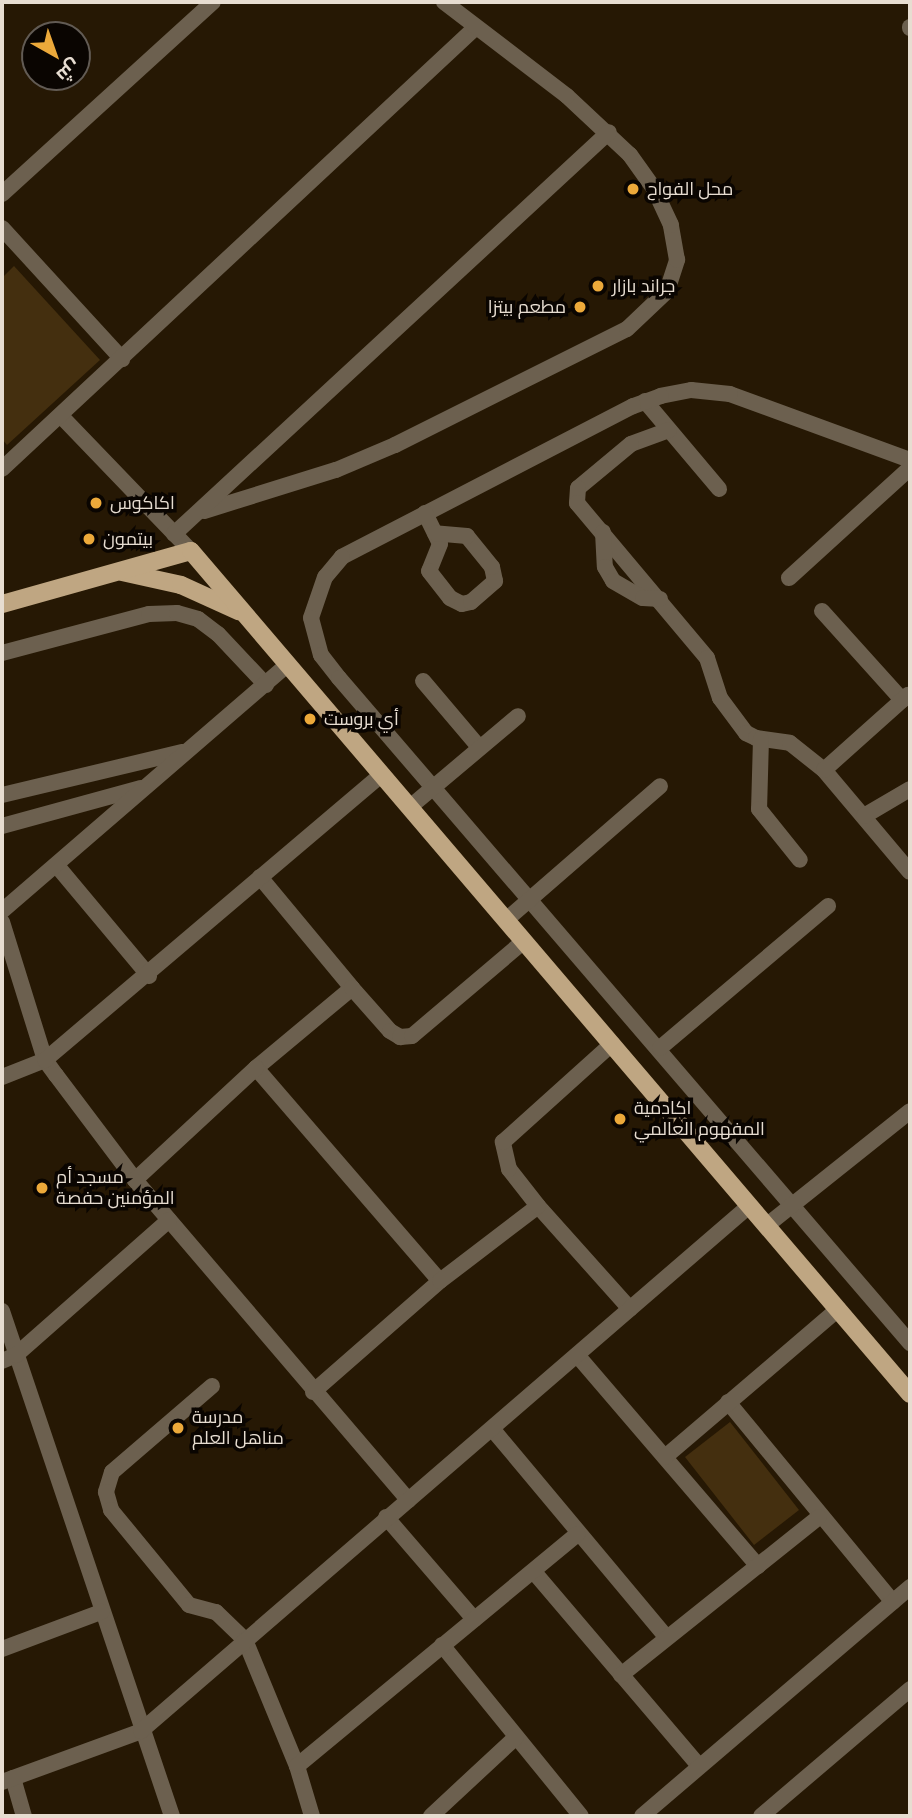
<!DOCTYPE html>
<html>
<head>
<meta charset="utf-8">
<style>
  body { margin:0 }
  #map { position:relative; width:912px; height:1818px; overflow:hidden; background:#261804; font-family:"Fira Sans Condensed",Cairo,sans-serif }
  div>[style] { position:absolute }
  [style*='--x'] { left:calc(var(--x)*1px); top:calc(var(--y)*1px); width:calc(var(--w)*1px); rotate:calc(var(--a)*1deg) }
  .green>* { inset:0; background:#442f0f }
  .minor>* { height:16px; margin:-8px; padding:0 8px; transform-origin:8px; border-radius:8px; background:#6c604f }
  .major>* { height:18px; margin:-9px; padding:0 9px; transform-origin:9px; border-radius:9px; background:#bfa682 }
  .dots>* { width:19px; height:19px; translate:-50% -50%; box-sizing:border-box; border:4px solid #0a0501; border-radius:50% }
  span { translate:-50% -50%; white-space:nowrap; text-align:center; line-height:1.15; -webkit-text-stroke:7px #0a0501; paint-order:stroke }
  .poi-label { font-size:18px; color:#e7ddd1 }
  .left { translate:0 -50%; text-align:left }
  .right { translate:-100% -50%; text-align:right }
  .frame { position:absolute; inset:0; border:4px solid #e7ddd1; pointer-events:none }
  .north { position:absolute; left:21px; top:21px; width:70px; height:70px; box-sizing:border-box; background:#0a0501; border:2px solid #625b54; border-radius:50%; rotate:140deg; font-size:19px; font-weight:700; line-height:28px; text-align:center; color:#e7ddd1 }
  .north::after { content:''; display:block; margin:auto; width:24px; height:32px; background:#eca93a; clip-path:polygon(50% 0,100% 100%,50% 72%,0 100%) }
</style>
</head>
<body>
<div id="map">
  <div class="green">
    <i style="clip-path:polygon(14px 266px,100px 360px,7px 445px,2px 439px,2px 278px)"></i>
    <i style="clip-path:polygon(730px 1422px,799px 1510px,754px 1545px,685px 1457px)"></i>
  </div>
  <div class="minor">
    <i style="--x:910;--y:27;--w:1;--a:90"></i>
    <i style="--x:2;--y:194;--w:285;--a:-42.3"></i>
    <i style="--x:2;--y:228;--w:178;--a:47.5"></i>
    <i style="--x:645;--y:401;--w:115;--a:49.9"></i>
    <i style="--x:61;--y:416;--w:187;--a:46.1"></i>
    <i style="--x:669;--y:430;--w:40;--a:159.8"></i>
    <i style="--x:631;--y:444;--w:69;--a:140.3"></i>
    <i style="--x:578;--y:488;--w:15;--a:94"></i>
    <i style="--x:577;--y:503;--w:202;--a:50"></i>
    <i style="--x:707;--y:658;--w:42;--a:72"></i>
    <i style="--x:720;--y:698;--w:44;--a:53.4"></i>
    <i style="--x:746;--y:733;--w:11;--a:27"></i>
    <i style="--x:756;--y:738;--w:34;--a:8"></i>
    <i style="--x:790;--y:743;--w:43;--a:38.5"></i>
    <i style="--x:824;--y:770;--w:133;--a:49.9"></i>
    <i style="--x:910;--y:460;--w:192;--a:-159.9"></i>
    <i style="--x:730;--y:394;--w:39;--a:-174"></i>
    <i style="--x:691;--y:390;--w:31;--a:169"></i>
    <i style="--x:661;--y:396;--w:30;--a:160"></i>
    <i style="--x:633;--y:406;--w:328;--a:152.6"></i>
    <i style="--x:342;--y:557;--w:26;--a:130"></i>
    <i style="--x:325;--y:577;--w:43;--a:108.9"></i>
    <i style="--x:311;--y:618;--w:38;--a:75"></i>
    <i style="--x:321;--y:655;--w:29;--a:52"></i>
    <i style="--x:339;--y:678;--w:877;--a:49.35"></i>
    <i style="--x:2;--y:469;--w:648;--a:-43"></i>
    <i style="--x:204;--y:511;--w:138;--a:-17.3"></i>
    <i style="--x:336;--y:470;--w:64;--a:-23"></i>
    <i style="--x:395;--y:445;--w:259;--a:-26.6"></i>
    <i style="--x:627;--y:329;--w:55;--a:-43.5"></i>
    <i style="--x:667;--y:291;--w:33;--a:-72"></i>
    <i style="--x:677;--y:260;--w:36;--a:-100"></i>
    <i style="--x:671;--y:225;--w:38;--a:-115"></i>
    <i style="--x:655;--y:190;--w:43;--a:-125.5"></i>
    <i style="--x:630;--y:155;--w:86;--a:-136.9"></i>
    <i style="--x:567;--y:96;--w:155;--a:-142.6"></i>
    <i style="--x:425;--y:513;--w:34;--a:64"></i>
    <i style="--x:440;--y:544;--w:29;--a:112"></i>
    <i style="--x:429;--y:571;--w:34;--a:52"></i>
    <i style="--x:450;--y:598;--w:13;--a:27"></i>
    <i style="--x:462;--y:604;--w:9;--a:-13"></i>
    <i style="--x:471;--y:602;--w:32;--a:-41"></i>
    <i style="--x:495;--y:581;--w:14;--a:-102"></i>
    <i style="--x:492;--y:567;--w:40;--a:-129"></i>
    <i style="--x:467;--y:536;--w:32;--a:-175"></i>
    <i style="--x:603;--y:532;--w:35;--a:87"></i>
    <i style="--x:605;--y:567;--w:16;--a:60"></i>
    <i style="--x:613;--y:581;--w:34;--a:30"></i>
    <i style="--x:643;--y:598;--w:17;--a:3"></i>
    <i style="--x:174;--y:534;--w:592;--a:-42.74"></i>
    <i style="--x:789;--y:578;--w:164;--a:-42.3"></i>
    <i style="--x:822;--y:611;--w:120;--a:48"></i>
    <i style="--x:2;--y:653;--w:152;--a:-14.9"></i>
    <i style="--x:149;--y:614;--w:28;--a:-2"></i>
    <i style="--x:177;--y:613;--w:22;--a:16"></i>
    <i style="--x:198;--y:619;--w:25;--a:37"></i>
    <i style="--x:218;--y:634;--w:70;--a:46.7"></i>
    <i style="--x:423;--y:681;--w:87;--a:49.7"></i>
    <i style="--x:761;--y:739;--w:70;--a:91.6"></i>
    <i style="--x:759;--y:809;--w:65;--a:51.2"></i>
    <i style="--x:824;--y:770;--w:113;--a:-41.8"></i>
    <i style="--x:2;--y:795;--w:186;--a:-13.4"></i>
    <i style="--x:410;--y:807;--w:141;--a:-40.1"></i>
    <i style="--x:864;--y:816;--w:53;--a:-30.4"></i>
    <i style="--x:2;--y:826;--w:144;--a:-15.3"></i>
    <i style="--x:58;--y:867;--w:142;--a:50.1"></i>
    <i style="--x:260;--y:877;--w:144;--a:50.3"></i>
    <i style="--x:352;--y:988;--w:125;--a:140.2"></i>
    <i style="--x:256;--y:1068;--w:281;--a:49.2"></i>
    <i style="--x:2;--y:911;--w:378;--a:-40.8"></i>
    <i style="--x:506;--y:920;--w:204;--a:-41"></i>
    <i style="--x:2;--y:922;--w:145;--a:72.7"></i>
    <i style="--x:45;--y:1060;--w:19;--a:54"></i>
    <i style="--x:56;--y:1075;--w:131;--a:53"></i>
    <i style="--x:135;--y:1180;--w:421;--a:49.5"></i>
    <i style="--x:352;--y:988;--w:57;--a:48.5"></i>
    <i style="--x:390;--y:1031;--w:12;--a:31"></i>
    <i style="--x:400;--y:1037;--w:12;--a:-5"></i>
    <i style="--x:412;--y:1036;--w:147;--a:-40.3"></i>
    <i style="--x:660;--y:1048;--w:220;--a:-40.2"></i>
    <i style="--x:2;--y:1077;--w:46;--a:-21.6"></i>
    <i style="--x:45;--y:1060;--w:442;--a:-40.3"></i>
    <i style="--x:135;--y:1180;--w:165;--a:-42.8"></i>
    <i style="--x:538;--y:1206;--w:138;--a:48.2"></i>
    <i style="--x:766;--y:1226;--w:184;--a:-38.6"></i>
    <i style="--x:2;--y:1311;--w:533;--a:71.4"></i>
    <i style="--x:577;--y:1355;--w:278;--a:49.4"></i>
    <i style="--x:2;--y:1361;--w:15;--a:-23"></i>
    <i style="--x:16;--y:1355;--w:204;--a:-41.4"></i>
    <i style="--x:212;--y:1386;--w:132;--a:139.3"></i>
    <i style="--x:112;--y:1472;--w:21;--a:107"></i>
    <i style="--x:106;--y:1492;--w:19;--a:74"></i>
    <i style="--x:111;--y:1510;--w:123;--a:50.6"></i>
    <i style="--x:189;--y:1605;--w:28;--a:15"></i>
    <i style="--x:216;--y:1612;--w:40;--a:44"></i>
    <i style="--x:245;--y:1640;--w:136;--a:67.6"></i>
    <i style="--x:297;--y:1766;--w:52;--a:73.3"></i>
    <i style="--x:313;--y:1392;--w:169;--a:-41.2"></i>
    <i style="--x:440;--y:1281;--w:123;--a:-37.4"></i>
    <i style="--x:538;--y:1206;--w:47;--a:-128.1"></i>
    <i style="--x:509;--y:1169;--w:28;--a:-103"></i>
    <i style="--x:503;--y:1142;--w:147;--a:-42"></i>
    <i style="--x:728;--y:1402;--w:259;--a:50.5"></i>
    <i style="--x:494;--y:1431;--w:268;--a:50.1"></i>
    <i style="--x:665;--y:1457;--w:228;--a:-40.5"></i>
    <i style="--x:386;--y:1517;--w:135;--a:49.2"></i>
    <i style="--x:534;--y:1572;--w:253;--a:49.6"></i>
    <i style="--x:442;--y:1645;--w:220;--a:50.9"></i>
    <i style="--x:2;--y:1649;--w:106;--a:-20.5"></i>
    <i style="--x:621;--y:1675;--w:253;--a:-38.6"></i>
    <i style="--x:297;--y:1766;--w:364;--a:-39.6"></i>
    <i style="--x:13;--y:1778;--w:40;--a:74"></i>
    <i style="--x:2;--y:1782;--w:148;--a:-20.1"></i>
    <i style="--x:141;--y:1731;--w:803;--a:-40.81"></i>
    <i style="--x:431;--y:1816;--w:116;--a:-42.9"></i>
    <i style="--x:642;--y:1816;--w:353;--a:-40.5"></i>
    <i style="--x:761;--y:1816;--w:196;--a:-40.4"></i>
  </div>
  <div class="major">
    <i style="--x:122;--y:572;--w:60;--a:12.4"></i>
    <i style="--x:181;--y:585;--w:63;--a:24.5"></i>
    <i style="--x:2;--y:604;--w:196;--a:-15.7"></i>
    <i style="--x:191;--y:551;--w:1108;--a:49.54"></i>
  </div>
  <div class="dots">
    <i style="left:633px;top:189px;background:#eca93a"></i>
    <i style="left:598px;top:286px;background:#eca93a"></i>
    <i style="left:580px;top:307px;background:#eca93a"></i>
    <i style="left:96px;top:503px;background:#eca93a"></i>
    <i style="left:89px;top:539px;background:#eca93a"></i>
    <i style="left:310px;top:719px;background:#eca93a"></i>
    <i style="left:620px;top:1119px;background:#eca93a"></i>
    <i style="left:42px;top:1188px;background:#eca93a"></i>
    <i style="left:178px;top:1428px;background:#eca93a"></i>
  </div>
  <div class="poi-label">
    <span class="left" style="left:647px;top:189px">محل الفواح</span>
    <span class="left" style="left:612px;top:286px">جراند بازار</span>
    <span class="right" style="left:566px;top:307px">مطعم بيتزا</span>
    <span class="left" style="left:110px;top:503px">اكاكوس</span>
    <span class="left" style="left:103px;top:539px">بيتمون</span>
    <span class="left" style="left:324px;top:719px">أي بروست</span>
    <span class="left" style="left:634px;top:1119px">اكادمية<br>المفهوم العالمي</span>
    <span class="left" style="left:56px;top:1188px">مسجد أم<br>المؤمنين حفصة</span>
    <span class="left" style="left:192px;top:1428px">مدرسة<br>مناهل العلم</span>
  </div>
  <div class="frame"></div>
  <div class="north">ش</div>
</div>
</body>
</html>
